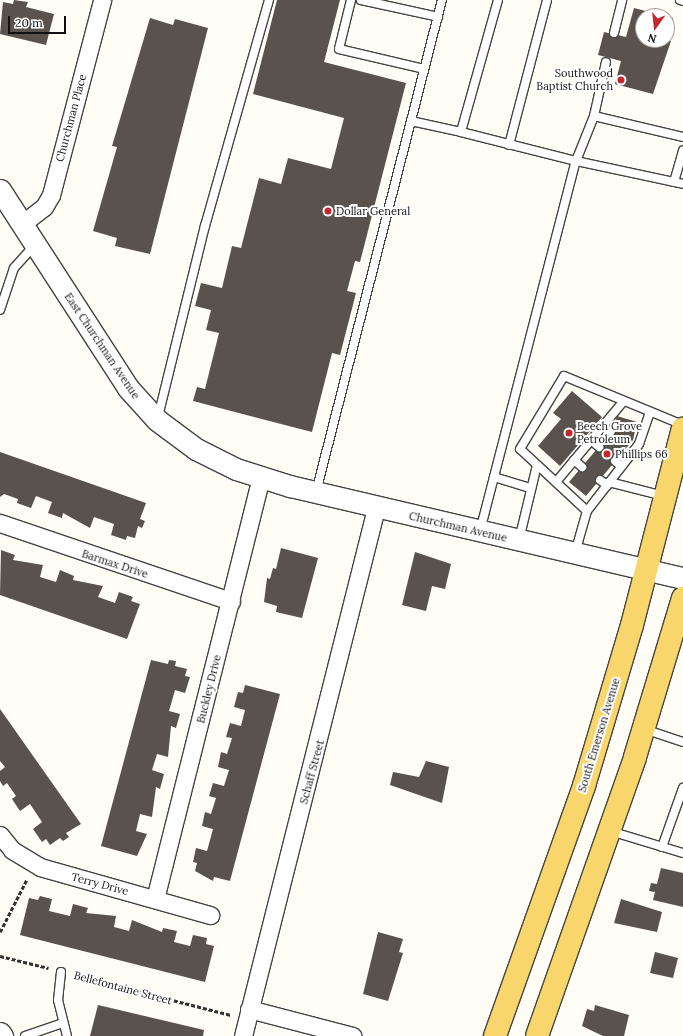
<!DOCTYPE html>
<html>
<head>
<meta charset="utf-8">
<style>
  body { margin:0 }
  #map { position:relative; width:683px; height:1036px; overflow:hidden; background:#fffdf5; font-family:Lora,serif }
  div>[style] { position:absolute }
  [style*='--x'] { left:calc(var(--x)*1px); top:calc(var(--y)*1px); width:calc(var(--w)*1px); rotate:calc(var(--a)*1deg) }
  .building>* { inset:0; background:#5a524d }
  .path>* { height:2.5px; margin-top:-1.25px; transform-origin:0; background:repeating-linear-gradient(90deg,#333 0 4px,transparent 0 6px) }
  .roads { filter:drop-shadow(1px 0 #444) drop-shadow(-1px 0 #444) drop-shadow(0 1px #444) drop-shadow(0 -1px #444) }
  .service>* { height:8px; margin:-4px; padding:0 4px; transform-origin:4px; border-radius:4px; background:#fff }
  .minor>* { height:17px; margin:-8.5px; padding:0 8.5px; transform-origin:8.5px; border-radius:8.5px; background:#fff }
  .tertiary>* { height:21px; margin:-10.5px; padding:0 10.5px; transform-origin:10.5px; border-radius:10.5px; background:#fff }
  .primary>* { height:22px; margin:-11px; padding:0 11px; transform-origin:11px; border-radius:11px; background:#f9d66b }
  .dots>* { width:11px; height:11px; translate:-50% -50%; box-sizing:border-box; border:2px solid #fff; border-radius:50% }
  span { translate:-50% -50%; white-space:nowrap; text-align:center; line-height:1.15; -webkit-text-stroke:4px #fff; paint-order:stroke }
  .poi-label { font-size:11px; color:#111 }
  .right { translate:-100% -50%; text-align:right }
  .left { translate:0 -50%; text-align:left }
  .street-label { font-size:11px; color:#111 }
  .north { position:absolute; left:635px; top:8px; width:40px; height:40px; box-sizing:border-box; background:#fff; border:1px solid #a0a0a0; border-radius:50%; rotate:195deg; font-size:11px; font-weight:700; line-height:16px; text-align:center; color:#111 }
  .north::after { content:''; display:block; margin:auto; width:14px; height:18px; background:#c4262e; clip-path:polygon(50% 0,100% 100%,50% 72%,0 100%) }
  .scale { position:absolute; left:8px; top:16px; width:58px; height:18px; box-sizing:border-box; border:2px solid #111; border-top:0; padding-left:5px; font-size:12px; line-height:14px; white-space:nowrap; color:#111; -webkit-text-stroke:3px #fff; paint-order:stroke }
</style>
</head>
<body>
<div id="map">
  <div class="building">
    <i style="clip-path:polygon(14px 0,28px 2px,26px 7px,54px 14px,46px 45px,0 34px,3px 2px,13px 4px)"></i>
    <i style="clip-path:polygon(277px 0,340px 0,324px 62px,406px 83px,360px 262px,355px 261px,347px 291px,356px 293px,340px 355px,332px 353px,312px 432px,193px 401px,197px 387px,205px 389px,219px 333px,206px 330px,211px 310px,195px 306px,201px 283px,222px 288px,232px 246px,241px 248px,259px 178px,281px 184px,288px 158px,331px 169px,344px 118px,253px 94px)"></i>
    <i style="clip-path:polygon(634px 8px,661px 15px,643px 16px,643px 40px,671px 41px,653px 94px,615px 84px,621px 61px,598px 55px,604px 32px,626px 37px)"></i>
    <i style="clip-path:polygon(667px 17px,673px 18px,668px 39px,667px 39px)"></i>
    <i style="clip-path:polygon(150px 18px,173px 25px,175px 19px,208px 28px,150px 254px,115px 246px,117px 238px,93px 231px,117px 147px,112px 146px)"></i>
    <i style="clip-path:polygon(572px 391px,602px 417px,560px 466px,538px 446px,561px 419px,553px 413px)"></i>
    <i style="clip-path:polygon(617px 416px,637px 422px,633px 440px,586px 496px,569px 482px,613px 430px)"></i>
    <i style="clip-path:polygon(0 452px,146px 503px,140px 519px,145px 521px,142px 528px,138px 526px,135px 538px,127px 536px,126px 540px,111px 535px,114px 524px,94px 517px,90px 528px,63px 513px,62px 518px,48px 513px,52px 502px,36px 496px,31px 508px,17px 503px,18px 499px,4px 494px,0 497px)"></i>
    <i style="clip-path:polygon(281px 548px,318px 558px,302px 618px,276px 612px,277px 606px,264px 602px,267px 578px,270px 579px,273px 568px,276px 569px)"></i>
    <i style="clip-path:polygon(1px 550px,15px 555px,13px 560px,43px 565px,40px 577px,56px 582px,60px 570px,74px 576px,73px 580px,103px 586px,98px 597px,115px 603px,119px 592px,133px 597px,131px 601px,140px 604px,127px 639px,0 595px)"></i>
    <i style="clip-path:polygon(415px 552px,451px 564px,445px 589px,432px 586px,426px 611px,402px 605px)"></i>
    <i style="clip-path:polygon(151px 660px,168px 664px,169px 660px,176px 661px,175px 666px,187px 669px,185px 676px,190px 677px,185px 693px,175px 690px,169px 711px,180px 714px,176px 728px,171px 726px,168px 757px,157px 754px,152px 770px,164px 774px,160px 789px,156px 787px,152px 817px,140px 814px,136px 831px,147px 834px,137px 856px,101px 846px)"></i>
    <i style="clip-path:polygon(245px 685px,280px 694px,230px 881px,214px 877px,213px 881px,195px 871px,197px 863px,193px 862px,196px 848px,207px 851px,213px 829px,202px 826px,205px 812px,211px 814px,216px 798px,209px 796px,213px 783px,224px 786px,229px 770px,218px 767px,221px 752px,227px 754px,232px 738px,226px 737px,230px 723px,241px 726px,245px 710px,234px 707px,238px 692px,243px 693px)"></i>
    <i style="clip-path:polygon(0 709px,81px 824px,66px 833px,69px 837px,63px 841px,60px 838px,50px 845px,46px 839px,42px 842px,33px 829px,42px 822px,30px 804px,20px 811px,12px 799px,16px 796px,7px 783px,3px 786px,0 781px,0 771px,5px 767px,0 761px)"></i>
    <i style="clip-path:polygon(426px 761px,449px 767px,442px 803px,390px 785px,393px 772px,419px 777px)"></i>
    <i style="clip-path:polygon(661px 868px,683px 873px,683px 907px,653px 900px,655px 892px,649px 891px,651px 883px,657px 884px)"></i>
    <i style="clip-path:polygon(40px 896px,52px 899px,49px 911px,70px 916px,73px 904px,88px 908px,86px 913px,116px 916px,114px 927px,129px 931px,132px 920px,162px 932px,163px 928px,177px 931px,174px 942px,190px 946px,193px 935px,207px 938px,206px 944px,214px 946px,205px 982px,20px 935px,29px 898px,38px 900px)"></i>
    <i style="clip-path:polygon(621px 899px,662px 912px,657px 932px,614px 923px)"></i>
    <i style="clip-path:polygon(378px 932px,403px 939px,399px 952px,403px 953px,388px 1001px,363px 994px)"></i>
    <i style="clip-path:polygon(655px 952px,678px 958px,673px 978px,650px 973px)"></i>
    <i style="clip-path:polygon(98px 1005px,204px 1030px,203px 1036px,90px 1036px)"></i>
    <i style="clip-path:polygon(595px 1005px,629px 1015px,624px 1036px,603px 1036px,582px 1026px,587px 1009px,594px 1011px)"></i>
  </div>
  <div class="path">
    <i style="--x:0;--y:932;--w:59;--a:-63"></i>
    <i style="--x:0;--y:956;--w:50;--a:13.8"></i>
    <i style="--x:75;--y:975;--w:161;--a:14.4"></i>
  </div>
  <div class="roads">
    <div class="service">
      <i style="--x:351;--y:0;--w:50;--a:103.8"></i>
      <i style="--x:339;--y:49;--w:87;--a:13.2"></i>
      <i style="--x:361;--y:0;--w:79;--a:12.4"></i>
      <i style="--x:498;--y:0;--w:137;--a:105.7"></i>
      <i style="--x:461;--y:132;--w:119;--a:14.2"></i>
      <i style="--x:576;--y:161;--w:48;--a:-68.2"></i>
      <i style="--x:594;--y:116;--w:91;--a:13.3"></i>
      <i style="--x:680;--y:0;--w:3;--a:18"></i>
      <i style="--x:614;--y:33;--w:34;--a:-76"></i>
      <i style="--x:594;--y:116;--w:55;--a:-77.5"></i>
      <i style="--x:411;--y:121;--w:51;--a:12.4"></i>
      <i style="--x:509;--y:145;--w:150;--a:-75.3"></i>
      <i style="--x:674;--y:182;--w:33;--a:-74"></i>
      <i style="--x:0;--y:310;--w:44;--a:-71.6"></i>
      <i style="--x:14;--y:268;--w:31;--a:-48"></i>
      <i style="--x:650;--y:412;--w:34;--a:109"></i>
      <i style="--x:639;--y:444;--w:85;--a:127.8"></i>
      <i style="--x:587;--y:511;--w:91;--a:-137.2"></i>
      <i style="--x:520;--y:449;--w:85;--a:-58.9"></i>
      <i style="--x:564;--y:376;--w:129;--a:22.4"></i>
      <i style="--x:158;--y:417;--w:197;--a:-76.2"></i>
      <i style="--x:205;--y:226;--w:235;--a:-74.2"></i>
      <i style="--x:602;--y:427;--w:10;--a:29"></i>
      <i style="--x:591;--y:440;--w:11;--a:41"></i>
      <i style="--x:574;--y:460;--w:11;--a:41"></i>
      <i style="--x:615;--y:461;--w:8;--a:40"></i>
      <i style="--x:494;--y:477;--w:39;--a:17"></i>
      <i style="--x:600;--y:480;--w:9;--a:36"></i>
      <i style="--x:556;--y:482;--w:104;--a:-50.1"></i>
      <i style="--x:609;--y:482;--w:57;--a:14.3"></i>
      <i style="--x:316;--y:492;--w:508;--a:-75.64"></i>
      <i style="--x:480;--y:531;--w:382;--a:-75.5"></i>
      <i style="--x:576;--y:161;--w:109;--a:12.1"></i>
      <i style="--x:519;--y:540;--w:77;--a:-76.5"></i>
      <i style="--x:575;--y:553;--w:44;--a:-74.1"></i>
      <i style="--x:644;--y:729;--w:41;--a:18.4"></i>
      <i style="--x:610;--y:831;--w:76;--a:16.8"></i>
      <i style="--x:662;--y:847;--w:63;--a:-70.4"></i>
      <i style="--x:61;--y:972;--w:28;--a:96"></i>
      <i style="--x:58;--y:1000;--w:37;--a:76"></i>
      <i style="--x:25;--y:1036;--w:40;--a:-18.9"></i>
    </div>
    <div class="minor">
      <i style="--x:22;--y:224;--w:28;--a:-38"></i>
      <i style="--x:44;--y:207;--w:14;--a:-60"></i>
      <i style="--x:51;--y:195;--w:202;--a:-75.3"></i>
      <i style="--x:0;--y:523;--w:244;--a:18.7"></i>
      <i style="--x:0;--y:835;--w:19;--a:51"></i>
      <i style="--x:12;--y:850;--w:33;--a:31"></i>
      <i style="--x:40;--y:867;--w:177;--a:15.8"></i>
      <i style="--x:155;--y:899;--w:434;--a:-75.9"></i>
      <i style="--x:249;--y:1009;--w:107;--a:14.6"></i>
      <i style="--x:243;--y:1036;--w:544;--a:-75.86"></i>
    </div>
    <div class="tertiary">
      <i style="--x:0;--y:190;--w:236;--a:57.1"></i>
      <i style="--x:128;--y:388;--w:43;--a:47.8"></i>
      <i style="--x:157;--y:420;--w:49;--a:36.6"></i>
      <i style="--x:196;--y:449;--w:45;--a:26.6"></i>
      <i style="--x:236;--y:469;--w:57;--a:17.5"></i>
      <i style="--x:290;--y:486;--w:404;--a:13.2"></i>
      <i style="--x:0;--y:1033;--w:4;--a:56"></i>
    </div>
    <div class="primary">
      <i style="--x:495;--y:1036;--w:265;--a:-70.4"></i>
      <i style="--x:584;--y:786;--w:168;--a:-73.4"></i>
      <i style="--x:632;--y:625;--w:203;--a:-75.5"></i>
      <i style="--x:537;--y:1036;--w:296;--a:-70.6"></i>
      <i style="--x:635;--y:757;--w:166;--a:-73.2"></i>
    </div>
  </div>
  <div class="dots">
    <i style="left:621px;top:80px;background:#c4262e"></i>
    <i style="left:328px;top:211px;background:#c4262e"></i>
    <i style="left:569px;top:433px;background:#c4262e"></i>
    <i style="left:607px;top:454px;background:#c4262e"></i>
  </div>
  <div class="poi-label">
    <span class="right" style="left:613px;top:80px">Southwood<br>Baptist Church</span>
    <span class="left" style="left:336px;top:211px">Dollar General</span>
    <span class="left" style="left:577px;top:433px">Beech Grove<br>Petroleum</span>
    <span class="left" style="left:615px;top:454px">Phillips 66</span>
  </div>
  <div class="street-label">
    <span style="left:71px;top:118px;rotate:-75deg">Churchman Place</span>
    <span style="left:102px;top:346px;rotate:56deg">East Churchman Avenue</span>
    <span style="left:458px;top:527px;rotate:13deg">Churchman Avenue</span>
    <span style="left:115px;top:564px;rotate:18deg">Barmax Drive</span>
    <span style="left:209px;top:689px;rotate:-76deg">Buckley Drive</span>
    <span style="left:599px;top:735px;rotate:-73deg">South Emerson Avenue</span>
    <span style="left:312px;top:772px;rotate:-75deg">Schaff Street</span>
    <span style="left:100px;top:884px;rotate:15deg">Terry Drive</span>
    <span style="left:123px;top:988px;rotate:15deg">Bellefontaine Street</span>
  </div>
  <div class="north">N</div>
  <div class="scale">20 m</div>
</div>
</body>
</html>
